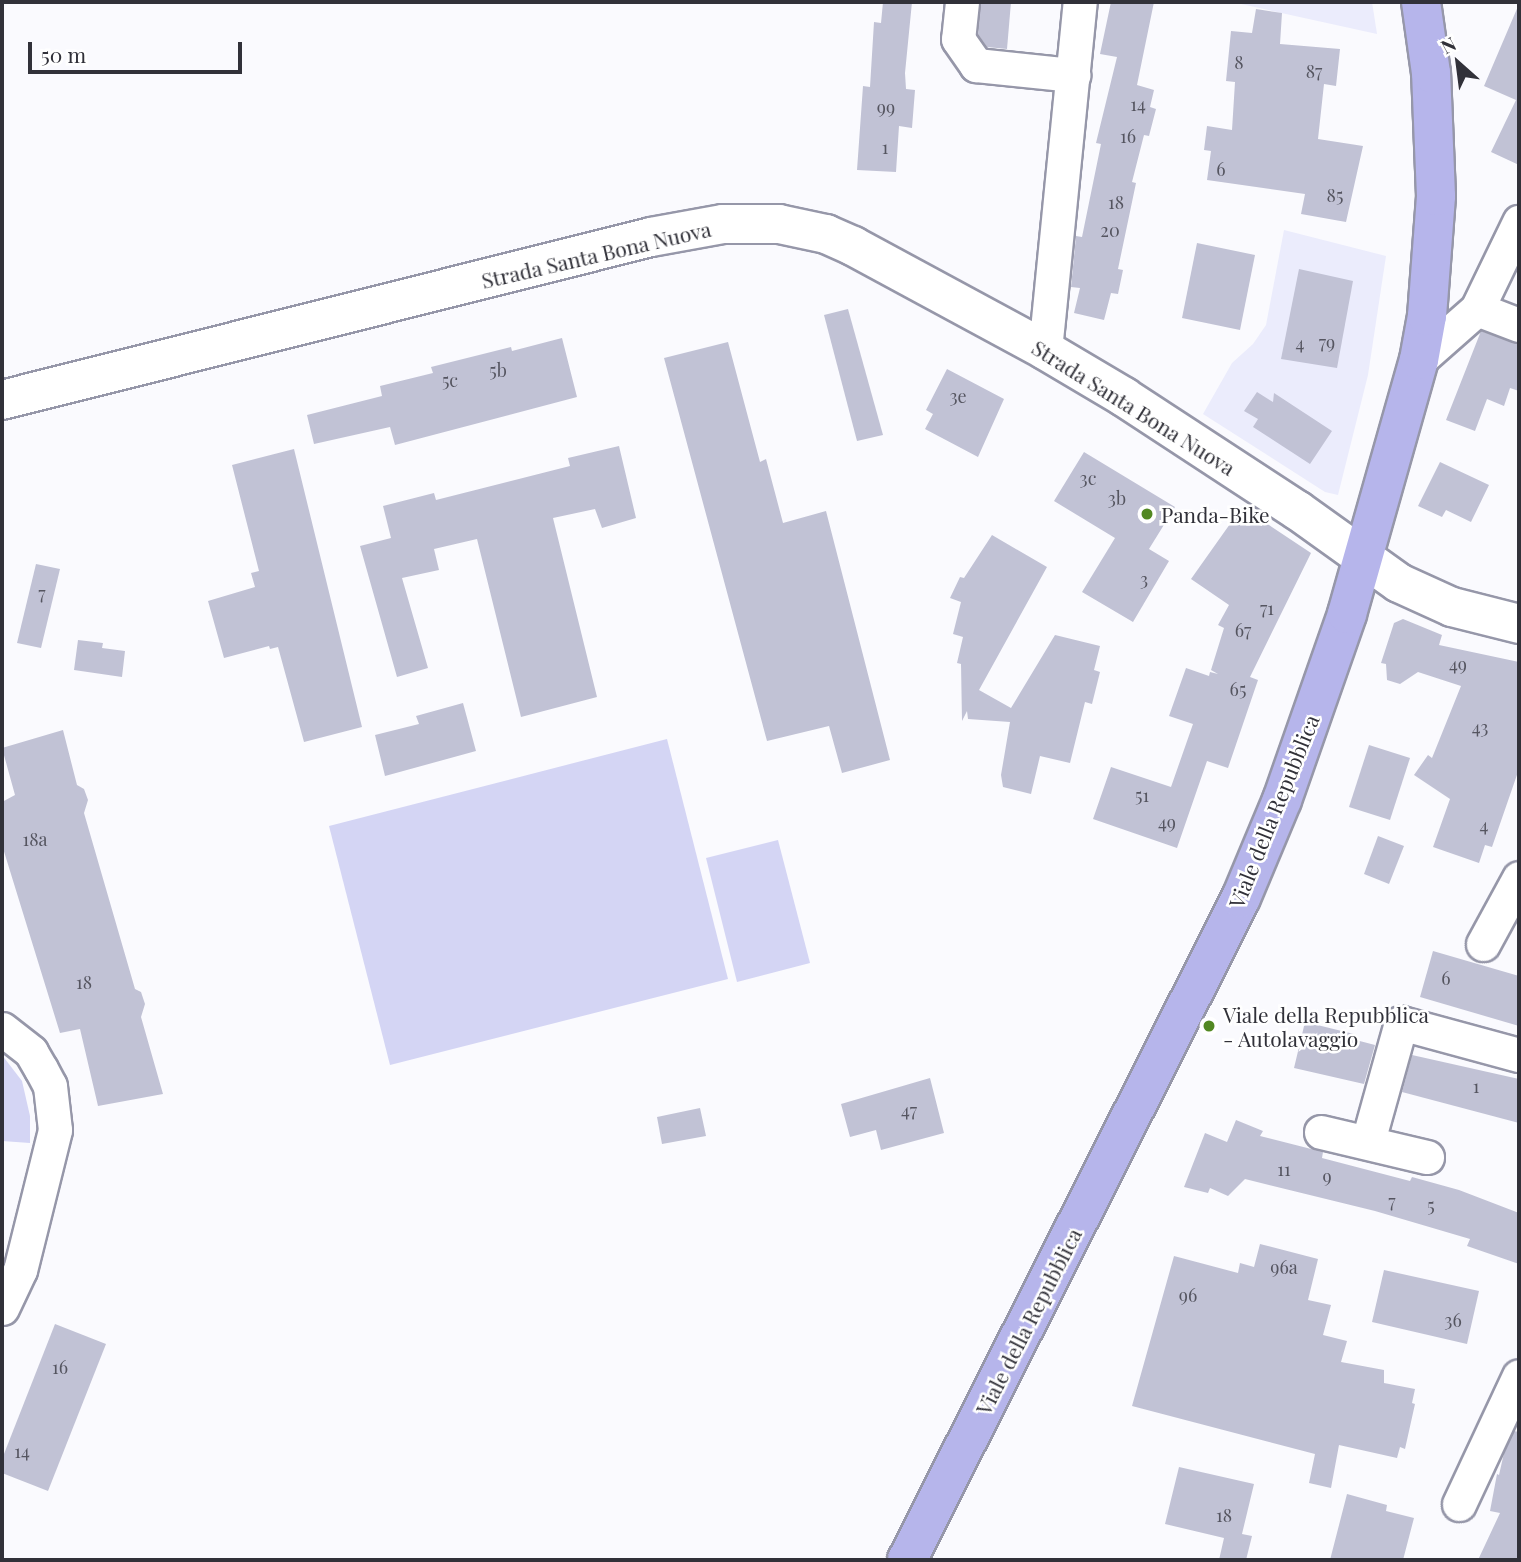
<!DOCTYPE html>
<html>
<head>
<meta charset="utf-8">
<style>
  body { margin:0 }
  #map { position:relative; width:1521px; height:1562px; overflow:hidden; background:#fafafe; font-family:"Playfair Display",serif }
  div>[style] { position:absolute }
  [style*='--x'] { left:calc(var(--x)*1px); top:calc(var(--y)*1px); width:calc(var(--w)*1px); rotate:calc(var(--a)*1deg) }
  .built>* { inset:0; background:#ebecfc }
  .green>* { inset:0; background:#d4d5f4 }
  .building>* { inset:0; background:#c1c2d5 }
  .roads { filter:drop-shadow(2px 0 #9697a9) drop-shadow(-2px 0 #9697a9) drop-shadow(0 2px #9697a9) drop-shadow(0 -2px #9697a9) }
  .street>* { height:33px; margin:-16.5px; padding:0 16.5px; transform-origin:16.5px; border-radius:16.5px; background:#fff }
  .secondary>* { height:38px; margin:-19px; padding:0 19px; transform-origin:19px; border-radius:19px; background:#fff }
  .primary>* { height:38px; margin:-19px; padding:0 19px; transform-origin:19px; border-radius:19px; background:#b6b5eb }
  .dots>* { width:19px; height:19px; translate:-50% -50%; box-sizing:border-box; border:4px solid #fff; border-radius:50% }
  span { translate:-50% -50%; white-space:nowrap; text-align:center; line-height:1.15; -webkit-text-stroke:5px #fff; paint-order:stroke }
  .number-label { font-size:18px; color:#555560 }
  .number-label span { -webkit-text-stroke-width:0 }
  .street-label { font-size:21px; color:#313139 }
  .poi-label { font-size:21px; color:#313139 }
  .left { translate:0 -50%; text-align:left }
  .frame { position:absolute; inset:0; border:4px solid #313139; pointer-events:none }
  .north { position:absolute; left:1423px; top:28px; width:70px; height:70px; -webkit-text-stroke:5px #fff; paint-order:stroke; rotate:332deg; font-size:19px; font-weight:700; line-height:28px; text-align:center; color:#313139 }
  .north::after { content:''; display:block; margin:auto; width:24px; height:32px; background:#313139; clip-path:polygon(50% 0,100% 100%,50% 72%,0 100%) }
  .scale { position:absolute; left:28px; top:42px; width:214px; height:32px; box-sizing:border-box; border:4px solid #313139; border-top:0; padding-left:9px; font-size:21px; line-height:24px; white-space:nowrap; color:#313139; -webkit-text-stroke:5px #fff; paint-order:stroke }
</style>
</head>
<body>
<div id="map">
  <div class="built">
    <i style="clip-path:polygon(1232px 2px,1372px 2px,1377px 34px)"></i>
    <i style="clip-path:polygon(1284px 230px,1386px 256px,1368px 375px,1338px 495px,1325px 492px,1203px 414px,1232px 363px,1253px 344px,1266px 325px)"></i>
  </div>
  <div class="green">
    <i style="clip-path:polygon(667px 739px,728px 979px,390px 1065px,329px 826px)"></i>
    <i style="clip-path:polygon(778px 840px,810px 963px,737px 982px,706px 858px)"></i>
    <i style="clip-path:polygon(2px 1055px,22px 1081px,30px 1116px,30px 1143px,2px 1141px)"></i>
  </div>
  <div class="building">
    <i style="clip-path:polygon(883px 2px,912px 2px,905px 73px,906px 89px,915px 90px,912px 128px,899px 126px,896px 172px,857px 170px,863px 86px,870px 87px,874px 22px,881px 23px)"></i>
    <i style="clip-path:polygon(981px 2px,1011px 2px,1007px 49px,987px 47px,978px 34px)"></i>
    <i style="clip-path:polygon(1111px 2px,1154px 2px,1137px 85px,1154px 90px,1150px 107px,1156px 109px,1149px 136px,1144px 135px,1132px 182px,1136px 183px,1118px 269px,1123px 270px,1118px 294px,1111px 293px,1104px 320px,1074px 313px,1080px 288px,1071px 287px,1076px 236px,1082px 237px,1101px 144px,1096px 143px,1117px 57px,1100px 54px)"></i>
    <i style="clip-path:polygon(1519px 4px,1519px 165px,1491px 152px,1516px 100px,1484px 86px)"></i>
    <i style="clip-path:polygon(1256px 9px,1282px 13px,1280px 44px,1340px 49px,1336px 86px,1324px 84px,1318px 139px,1363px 146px,1346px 222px,1301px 214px,1305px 194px,1207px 180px,1211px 151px,1204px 150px,1207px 126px,1232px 130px,1235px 82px,1226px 81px,1231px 31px,1252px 33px)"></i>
    <i style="clip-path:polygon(1197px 243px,1255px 255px,1240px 330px,1182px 318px)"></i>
    <i style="clip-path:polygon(1299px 269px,1353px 281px,1337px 368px,1281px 359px)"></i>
    <i style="clip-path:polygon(848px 309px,883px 435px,857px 441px,824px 315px)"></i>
    <i style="clip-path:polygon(1481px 331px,1519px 344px,1519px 391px,1510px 388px,1504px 406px,1487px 399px,1475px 431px,1446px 420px)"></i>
    <i style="clip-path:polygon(562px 338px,577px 397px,395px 445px,390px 427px,314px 444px,307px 415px,382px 396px,380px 386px,433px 373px,431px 367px,511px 347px,512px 351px)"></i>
    <i style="clip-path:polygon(728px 342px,760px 462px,766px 459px,783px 523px,826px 511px,890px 760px,842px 773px,829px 726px,767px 741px,664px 358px)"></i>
    <i style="clip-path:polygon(947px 369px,1004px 399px,978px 457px,925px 429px,933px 414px,926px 410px)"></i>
    <i style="clip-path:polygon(1257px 392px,1273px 402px,1274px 393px,1332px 431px,1310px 464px,1253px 427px,1258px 419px,1244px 411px)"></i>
    <i style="clip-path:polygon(619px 446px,636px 518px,602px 528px,595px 509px,553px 518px,597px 697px,521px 717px,477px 539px,434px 549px,439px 570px,402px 578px,428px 668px,397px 677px,360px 546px,391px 538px,383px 506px,434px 493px,436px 500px,570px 466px,568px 458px)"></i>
    <i style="clip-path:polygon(294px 449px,362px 727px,304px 742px,278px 647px,270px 649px,269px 646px,224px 658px,208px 601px,255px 587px,251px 573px,259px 571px,232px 465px)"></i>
    <i style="clip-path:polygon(1084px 452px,1175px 507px,1149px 549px,1169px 561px,1133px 622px,1082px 592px,1115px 538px,1054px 501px)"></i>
    <i style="clip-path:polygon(1440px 462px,1489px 485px,1471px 522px,1446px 510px,1442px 517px,1418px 506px)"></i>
    <i style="clip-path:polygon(1242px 507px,1311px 553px,1250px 677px,1258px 680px,1228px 768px,1207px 761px,1177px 848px,1093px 819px,1111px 767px,1171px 787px,1193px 724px,1169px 716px,1186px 668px,1209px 676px,1210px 672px,1218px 674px,1211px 670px,1224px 628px,1218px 625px,1229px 605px,1191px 579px)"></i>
    <i style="clip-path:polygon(992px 535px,1047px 567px,979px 690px,1011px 708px,1055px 635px,1100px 646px,1094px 670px,1100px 672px,1092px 704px,1085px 702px,1070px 763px,1040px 756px,1031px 794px,1003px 787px,1001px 775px,1010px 722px,968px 719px,967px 711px,962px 721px,961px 664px,957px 663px,963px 637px,953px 634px,961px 602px,950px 598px,960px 577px,964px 578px)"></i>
    <i style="clip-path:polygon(36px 564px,60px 569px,41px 648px,17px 643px)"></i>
    <i style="clip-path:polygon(1403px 619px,1442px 635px,1439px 645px,1519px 662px,1519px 769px,1492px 847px,1485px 845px,1479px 863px,1433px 847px,1450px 799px,1414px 775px,1428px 755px,1432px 758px,1461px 686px,1418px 672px,1400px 684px,1387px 680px,1386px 664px,1381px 663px,1394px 623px)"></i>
    <i style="clip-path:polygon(78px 640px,103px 643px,102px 648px,125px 651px,122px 677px,74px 670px)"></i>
    <i style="clip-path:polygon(463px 703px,476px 751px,385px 776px,375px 735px,419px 724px,416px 716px)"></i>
    <i style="clip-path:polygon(63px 730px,77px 785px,84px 789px,88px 800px,84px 813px,135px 989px,141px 992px,145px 1004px,141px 1017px,163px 1094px,98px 1106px,80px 1029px,60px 1033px,2px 845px,2px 802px,15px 795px,2px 748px)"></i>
    <i style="clip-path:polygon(1369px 745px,1410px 758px,1390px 820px,1349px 807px)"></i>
    <i style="clip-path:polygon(1378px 836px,1404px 846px,1389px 884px,1364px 874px)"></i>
    <i style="clip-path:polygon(1433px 951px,1519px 976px,1519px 1026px,1420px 997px)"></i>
    <i style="clip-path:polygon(1305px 1022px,1354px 1034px,1352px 1039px,1375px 1045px,1364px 1084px,1294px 1068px)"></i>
    <i style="clip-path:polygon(1412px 1055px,1519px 1079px,1519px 1123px,1402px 1092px)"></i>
    <i style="clip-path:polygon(930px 1078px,944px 1133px,881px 1150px,876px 1130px,850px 1137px,841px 1104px)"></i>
    <i style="clip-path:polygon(700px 1108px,706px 1136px,662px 1144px,657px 1117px)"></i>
    <i style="clip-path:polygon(1236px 1120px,1263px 1131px,1260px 1136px,1323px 1152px,1322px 1158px,1410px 1181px,1412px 1177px,1459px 1190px,1519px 1213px,1519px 1264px,1467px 1246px,1470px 1239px,1375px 1211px,1245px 1179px,1228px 1196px,1210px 1188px,1208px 1193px,1184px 1187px,1205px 1133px,1227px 1142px)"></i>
    <i style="clip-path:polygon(1260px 1244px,1318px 1259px,1308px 1300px,1331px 1305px,1323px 1335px,1347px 1341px,1341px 1362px,1384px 1370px,1384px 1383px,1415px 1389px,1412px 1403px,1415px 1404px,1405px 1449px,1400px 1447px,1397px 1458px,1339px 1445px,1331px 1488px,1309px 1483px,1315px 1454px,1132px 1406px,1174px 1256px,1238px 1273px,1240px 1263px,1254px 1267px)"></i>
    <i style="clip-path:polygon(1384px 1270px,1479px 1291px,1467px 1344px,1372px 1322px)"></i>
    <i style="clip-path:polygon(55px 1324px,106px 1344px,48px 1491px,2px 1473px,2px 1459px)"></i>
    <i style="clip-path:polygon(1514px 1431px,1519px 1432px,1519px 1560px,1478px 1560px,1500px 1513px,1490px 1511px,1497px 1474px,1499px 1475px,1504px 1453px)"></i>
    <i style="clip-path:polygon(1179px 1467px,1254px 1484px,1242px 1534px,1252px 1536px,1246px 1560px,1219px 1560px,1224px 1538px,1165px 1524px)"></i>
    <i style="clip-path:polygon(1347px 1494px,1387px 1505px,1386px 1511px,1414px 1518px,1403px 1560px,1330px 1560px)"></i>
  </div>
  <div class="roads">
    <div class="street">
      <i style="--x:962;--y:2;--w:37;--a:96"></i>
      <i style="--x:958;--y:39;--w:32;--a:55"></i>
      <i style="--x:976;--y:65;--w:98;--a:5.9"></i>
      <i style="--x:1477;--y:309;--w:45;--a:20.9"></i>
      <i style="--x:1045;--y:350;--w:350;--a:-84.3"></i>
      <i style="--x:1419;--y:360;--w:77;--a:-41.3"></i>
      <i style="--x:1477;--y:309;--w:97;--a:-64.2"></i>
      <i style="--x:1483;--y:944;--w:75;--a:-61.4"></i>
      <i style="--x:2;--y:1029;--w:37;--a:38"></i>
      <i style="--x:31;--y:1052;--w:20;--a:60"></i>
      <i style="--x:41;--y:1069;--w:19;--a:62"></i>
      <i style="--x:50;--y:1086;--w:44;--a:83.5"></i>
      <i style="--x:55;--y:1130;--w:144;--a:104"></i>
      <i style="--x:20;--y:1270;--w:42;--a:115.3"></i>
      <i style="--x:1321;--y:1132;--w:109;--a:13.3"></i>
      <i style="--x:1368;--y:1141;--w:123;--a:-74.4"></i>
      <i style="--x:1401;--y:1023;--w:122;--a:15.2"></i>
      <i style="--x:1459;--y:1504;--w:141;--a:-64.9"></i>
    </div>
    <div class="secondary">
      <i style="--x:2;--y:400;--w:669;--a:-14.1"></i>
      <i style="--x:651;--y:237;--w:73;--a:-10.2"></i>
      <i style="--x:723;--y:224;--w:56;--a:0"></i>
      <i style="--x:779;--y:224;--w:48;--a:12"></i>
      <i style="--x:826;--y:234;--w:30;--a:24"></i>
      <i style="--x:853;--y:246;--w:218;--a:28.4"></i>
      <i style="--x:1045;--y:350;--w:92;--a:30.7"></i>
      <i style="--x:1124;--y:397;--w:207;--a:33.2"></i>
      <i style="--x:1297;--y:510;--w:125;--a:35.6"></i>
      <i style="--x:1399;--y:583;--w:58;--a:24.4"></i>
      <i style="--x:1452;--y:607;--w:69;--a:14.2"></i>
    </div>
    <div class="primary">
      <i style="--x:907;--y:1560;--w:741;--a:-63.23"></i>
      <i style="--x:1241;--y:898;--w:106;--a:-67.3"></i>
      <i style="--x:1282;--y:800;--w:197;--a:-70.7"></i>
      <i style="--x:1347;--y:614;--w:264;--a:-74.2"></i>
      <i style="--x:1419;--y:360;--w:45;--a:-79.7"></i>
      <i style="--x:1427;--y:316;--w:120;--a:-85.7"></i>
      <i style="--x:1436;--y:196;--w:123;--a:-92.3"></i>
      <i style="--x:1431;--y:73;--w:72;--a:-98"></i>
    </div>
  </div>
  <div class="dots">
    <i style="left:1147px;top:514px;background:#528822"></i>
    <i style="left:1209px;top:1026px;background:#528822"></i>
  </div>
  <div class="number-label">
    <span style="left:1239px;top:62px">8</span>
    <span style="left:1314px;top:71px">87</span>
    <span style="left:1138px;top:104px">14</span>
    <span style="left:886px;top:107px">99</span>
    <span style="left:1128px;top:136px">16</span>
    <span style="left:885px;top:147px">1</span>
    <span style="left:1221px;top:169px">6</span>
    <span style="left:1335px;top:195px">85</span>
    <span style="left:1116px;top:202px">18</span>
    <span style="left:1110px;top:230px">20</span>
    <span style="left:1327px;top:342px">79</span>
    <span style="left:1300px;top:343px">4</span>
    <span style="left:498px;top:370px">5b</span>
    <span style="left:450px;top:380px">5c</span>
    <span style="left:958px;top:396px">3e</span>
    <span style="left:1088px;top:478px">3c</span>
    <span style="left:1117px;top:498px">3b</span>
    <span style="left:1144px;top:579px">3</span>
    <span style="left:42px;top:593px">7</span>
    <span style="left:1267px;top:608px">71</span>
    <span style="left:1243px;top:630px">67</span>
    <span style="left:1458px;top:664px">49</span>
    <span style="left:1238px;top:689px">65</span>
    <span style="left:1480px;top:727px">43</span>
    <span style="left:1142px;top:795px">51</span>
    <span style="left:1167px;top:822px">49</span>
    <span style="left:1484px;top:825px">4</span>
    <span style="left:35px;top:839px">18a</span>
    <span style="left:1446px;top:978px">6</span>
    <span style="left:84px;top:982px">18</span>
    <span style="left:1476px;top:1086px">1</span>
    <span style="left:909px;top:1110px">47</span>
    <span style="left:1284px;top:1169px">11</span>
    <span style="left:1327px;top:1176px">9</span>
    <span style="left:1392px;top:1201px">7</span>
    <span style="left:1431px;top:1205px">5</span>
    <span style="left:1284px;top:1267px">96a</span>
    <span style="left:1188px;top:1295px">96</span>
    <span style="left:1453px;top:1320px">36</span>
    <span style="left:60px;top:1367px">16</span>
    <span style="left:22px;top:1451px">14</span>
    <span style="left:1224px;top:1515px">18</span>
  </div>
  <div class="street-label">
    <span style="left:596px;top:254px;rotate:-13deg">Strada Santa Bona Nuova</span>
    <span style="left:1134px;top:407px;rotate:32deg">Strada Santa Bona Nuova</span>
    <span style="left:1273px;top:811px;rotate:-68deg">Viale della Repubblica</span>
    <span style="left:1028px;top:1321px;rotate:-63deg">Viale della Repubblica</span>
  </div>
  <div class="poi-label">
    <span class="left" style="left:1161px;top:514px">Panda-Bike</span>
    <span class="left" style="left:1223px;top:1026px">Viale della Repubblica<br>- Autolavaggio</span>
  </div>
  <div class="frame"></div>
  <div class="north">N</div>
  <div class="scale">50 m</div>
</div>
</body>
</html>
